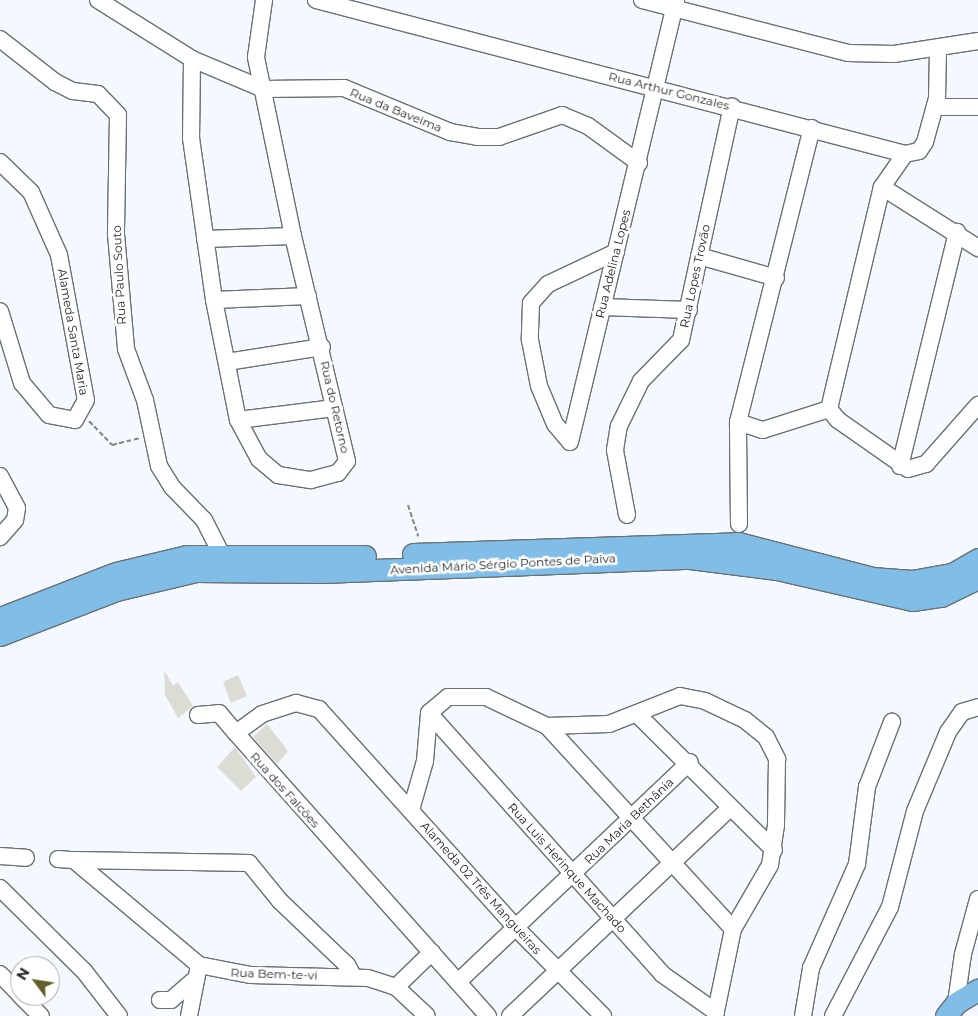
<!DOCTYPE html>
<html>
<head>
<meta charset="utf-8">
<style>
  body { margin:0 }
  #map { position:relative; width:978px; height:1016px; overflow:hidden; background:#f3f9ff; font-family:Montserrat,sans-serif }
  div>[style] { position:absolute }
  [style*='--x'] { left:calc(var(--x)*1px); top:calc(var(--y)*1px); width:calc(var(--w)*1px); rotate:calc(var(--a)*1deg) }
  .building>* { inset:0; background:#dcdcd5 }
  .path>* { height:2px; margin-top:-1px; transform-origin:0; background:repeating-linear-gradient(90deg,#828689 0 5px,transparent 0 7.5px) }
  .roads { filter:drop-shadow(1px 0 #6a7074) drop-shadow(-1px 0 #6a7074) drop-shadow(0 1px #6a7074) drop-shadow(0 -1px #6a7074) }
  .minor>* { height:16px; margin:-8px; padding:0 8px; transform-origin:8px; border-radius:8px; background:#fff }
  .major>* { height:21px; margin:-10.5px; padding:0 10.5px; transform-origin:10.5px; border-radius:10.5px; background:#80bde7 }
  span { translate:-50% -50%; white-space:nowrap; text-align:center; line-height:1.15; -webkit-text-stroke:5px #fff; paint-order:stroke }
  .street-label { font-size:12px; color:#232527 }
  .north { position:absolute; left:10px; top:956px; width:50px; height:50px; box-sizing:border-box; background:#fff; border:1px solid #a7a8a9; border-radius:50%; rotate:301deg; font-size:14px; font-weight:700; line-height:20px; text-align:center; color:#232527 }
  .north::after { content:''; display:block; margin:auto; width:18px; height:22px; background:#635f2c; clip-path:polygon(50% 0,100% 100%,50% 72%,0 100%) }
</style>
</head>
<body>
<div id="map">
  <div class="building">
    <i style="clip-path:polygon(164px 670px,173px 686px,178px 682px,193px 706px,178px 718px,165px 695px)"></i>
    <i style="clip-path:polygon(238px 675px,247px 696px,231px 703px,223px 682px)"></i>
    <i style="clip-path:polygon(267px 724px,288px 751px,277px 764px,253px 737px)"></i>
    <i style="clip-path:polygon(235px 747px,256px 777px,241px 791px,217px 767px)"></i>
  </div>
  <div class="path">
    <i style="--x:89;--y:421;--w:33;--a:46"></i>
    <i style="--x:112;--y:445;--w:29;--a:-14"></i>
    <i style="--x:408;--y:505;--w:33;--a:72"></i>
  </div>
  <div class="roads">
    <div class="minor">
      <i style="--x:98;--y:0;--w:111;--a:32.1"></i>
      <i style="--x:192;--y:59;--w:77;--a:22.9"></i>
      <i style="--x:263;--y:89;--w:81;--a:-0.7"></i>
      <i style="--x:344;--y:88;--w:115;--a:22.5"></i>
      <i style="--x:450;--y:132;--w:27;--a:10"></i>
      <i style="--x:477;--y:137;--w:22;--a:0"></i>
      <i style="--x:499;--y:137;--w:67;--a:-19.2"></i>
      <i style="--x:562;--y:115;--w:28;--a:23"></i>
      <i style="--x:588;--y:126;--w:63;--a:36"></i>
      <i style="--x:316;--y:0;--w:609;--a:14.65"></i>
      <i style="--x:905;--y:154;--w:14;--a:-12"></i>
      <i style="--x:919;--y:151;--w:11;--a:-56"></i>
      <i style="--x:925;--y:142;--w:46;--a:-74.7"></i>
      <i style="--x:937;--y:98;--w:49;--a:-88.8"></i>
      <i style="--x:642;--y:0;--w:213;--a:14.4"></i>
      <i style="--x:848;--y:53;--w:46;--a:1.2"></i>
      <i style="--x:894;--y:54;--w:85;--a:-8.8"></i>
      <i style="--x:0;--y:39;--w:70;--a:38"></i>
      <i style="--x:55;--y:82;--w:20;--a:27"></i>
      <i style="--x:73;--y:91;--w:25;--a:7"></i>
      <i style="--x:98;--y:94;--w:29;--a:46"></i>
      <i style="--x:118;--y:115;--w:119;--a:91"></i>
      <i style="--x:116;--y:234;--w:115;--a:85"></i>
      <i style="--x:126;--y:349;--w:54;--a:69.6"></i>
      <i style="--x:145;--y:400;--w:67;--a:78"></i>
      <i style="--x:159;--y:466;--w:25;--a:58"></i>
      <i style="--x:172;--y:487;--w:46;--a:45.9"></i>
      <i style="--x:204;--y:520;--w:38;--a:63"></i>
      <i style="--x:192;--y:59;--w:79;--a:90.7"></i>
      <i style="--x:191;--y:138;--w:164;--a:81.9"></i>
      <i style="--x:214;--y:300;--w:122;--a:78.7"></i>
      <i style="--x:238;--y:420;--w:44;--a:61.7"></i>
      <i style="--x:259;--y:459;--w:25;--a:40"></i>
      <i style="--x:278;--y:475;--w:33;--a:9"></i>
      <i style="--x:311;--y:480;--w:28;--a:-15"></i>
      <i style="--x:338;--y:473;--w:15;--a:-53"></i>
      <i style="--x:347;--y:461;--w:231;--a:-103.5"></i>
      <i style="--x:293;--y:236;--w:183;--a:-101.7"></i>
      <i style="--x:256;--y:57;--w:58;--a:-82"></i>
      <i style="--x:935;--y:107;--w:43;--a:0"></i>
      <i style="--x:0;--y:162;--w:43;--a:44.1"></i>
      <i style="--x:31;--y:192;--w:69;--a:66"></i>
      <i style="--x:59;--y:255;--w:147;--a:79.5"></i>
      <i style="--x:86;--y:400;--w:23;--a:119"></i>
      <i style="--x:75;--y:420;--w:26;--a:-169"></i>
      <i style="--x:49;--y:415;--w:42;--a:-130.2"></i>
      <i style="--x:22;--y:383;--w:75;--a:-107"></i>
      <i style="--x:882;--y:187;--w:114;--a:32.4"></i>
      <i style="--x:205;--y:239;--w:88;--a:-2"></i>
      <i style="--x:616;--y:252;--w:75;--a:154.8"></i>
      <i style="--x:548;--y:284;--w:25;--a:132"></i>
      <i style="--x:531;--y:303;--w:37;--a:92"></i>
      <i style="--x:530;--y:340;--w:47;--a:78.9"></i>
      <i style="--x:539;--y:386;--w:41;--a:67.2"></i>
      <i style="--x:555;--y:424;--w:23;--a:50"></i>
      <i style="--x:570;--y:442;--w:455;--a:-76.5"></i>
      <i style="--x:699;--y:256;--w:80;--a:15.9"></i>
      <i style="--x:214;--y:300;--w:94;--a:-2.4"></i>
      <i style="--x:602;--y:307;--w:87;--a:2"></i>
      <i style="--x:227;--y:362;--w:96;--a:-9"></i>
      <i style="--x:829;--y:409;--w:228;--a:-76.6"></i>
      <i style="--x:882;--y:187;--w:40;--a:-55.1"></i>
      <i style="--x:829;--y:409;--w:14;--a:51"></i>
      <i style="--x:838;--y:420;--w:85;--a:35"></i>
      <i style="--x:908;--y:469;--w:19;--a:-16"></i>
      <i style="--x:926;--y:464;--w:79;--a:-48.6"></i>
      <i style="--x:238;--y:420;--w:97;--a:-7.1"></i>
      <i style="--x:738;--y:422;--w:26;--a:18"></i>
      <i style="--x:763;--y:430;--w:69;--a:-17.7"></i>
      <i style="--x:900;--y:466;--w:241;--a:-76.3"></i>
      <i style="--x:0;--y:476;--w:36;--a:62"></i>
      <i style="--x:17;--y:508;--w:12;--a:99"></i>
      <i style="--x:15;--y:520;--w:23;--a:131"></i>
      <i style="--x:627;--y:515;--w:66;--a:-100.5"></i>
      <i style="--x:615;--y:450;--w:24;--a:-81"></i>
      <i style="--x:619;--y:426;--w:50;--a:-63.9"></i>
      <i style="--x:641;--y:381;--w:57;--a:-45.7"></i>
      <i style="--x:681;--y:340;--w:239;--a:-77.7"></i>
      <i style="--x:739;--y:524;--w:102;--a:-90.6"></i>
      <i style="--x:738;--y:422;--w:303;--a:-75.9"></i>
      <i style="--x:429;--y:713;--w:350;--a:48.2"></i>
      <i style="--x:662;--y:974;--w:66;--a:35.1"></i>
      <i style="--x:637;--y:714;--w:193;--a:44.8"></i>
      <i style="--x:198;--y:715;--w:21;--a:-5"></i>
      <i style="--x:219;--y:713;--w:26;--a:50"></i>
      <i style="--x:547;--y:726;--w:275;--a:47.5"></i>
      <i style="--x:411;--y:810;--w:51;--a:-74.1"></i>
      <i style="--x:425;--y:761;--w:48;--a:-85.2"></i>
      <i style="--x:429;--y:713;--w:25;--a:-40"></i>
      <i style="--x:448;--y:697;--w:38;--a:0"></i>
      <i style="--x:486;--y:697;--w:68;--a:25.4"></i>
      <i style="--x:547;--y:726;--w:62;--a:-1.8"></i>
      <i style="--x:609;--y:724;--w:76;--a:-21.5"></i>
      <i style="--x:680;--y:696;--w:25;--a:11"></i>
      <i style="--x:705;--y:701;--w:44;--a:25.4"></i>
      <i style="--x:745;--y:720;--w:27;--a:39"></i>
      <i style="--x:766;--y:737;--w:25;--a:63"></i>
      <i style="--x:777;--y:759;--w:66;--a:90.9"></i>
      <i style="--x:776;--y:825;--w:40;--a:98.5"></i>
      <i style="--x:770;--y:865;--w:74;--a:120"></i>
      <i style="--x:733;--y:929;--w:89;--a:101.7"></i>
      <i style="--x:0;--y:856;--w:26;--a:4"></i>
      <i style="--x:58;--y:859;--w:16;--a:4"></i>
      <i style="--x:74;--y:860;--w:163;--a:40"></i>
      <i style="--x:199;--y:965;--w:53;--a:10.9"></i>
      <i style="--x:251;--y:975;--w:117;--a:1.5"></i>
      <i style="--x:368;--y:978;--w:29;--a:18"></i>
      <i style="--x:396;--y:987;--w:42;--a:43.1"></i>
      <i style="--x:74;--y:860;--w:175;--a:1"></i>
      <i style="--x:249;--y:863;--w:49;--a:50.8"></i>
      <i style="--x:280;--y:901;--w:93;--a:43.7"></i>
      <i style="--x:347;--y:965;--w:13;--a:61"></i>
      <i style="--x:0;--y:888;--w:118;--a:44.7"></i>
      <i style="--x:84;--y:971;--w:57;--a:52.1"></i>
      <i style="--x:0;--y:974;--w:29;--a:46"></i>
      <i style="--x:459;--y:981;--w:318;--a:-43.5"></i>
      <i style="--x:396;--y:987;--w:50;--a:-44.2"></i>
      <i style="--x:21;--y:996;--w:28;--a:45"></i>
      <i style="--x:160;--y:1000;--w:11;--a:0"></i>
      <i style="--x:171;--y:1000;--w:29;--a:-41"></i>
      <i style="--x:956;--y:1003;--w:49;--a:-81.9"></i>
      <i style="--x:963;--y:954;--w:57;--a:-74.7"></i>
      <i style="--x:189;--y:1016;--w:52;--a:-78.9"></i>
      <i style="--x:488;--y:1016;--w:379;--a:-131.7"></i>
      <i style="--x:236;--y:733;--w:32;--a:-36"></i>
      <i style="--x:262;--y:714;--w:36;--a:-18"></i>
      <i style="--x:296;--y:703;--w:24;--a:15"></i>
      <i style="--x:319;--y:709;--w:295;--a:48"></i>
      <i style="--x:516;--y:928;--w:124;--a:45.3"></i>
      <i style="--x:510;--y:1016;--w:303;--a:-43.4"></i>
      <i style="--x:803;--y:1016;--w:49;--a:-80.5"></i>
      <i style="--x:811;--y:968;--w:114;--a:-66.1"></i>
      <i style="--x:857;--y:864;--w:78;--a:-82.6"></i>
      <i style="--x:867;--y:787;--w:70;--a:-69"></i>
      <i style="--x:833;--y:1016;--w:123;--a:-62.4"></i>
      <i style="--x:890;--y:907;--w:99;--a:-75.4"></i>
      <i style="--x:915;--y:811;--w:86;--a:-67.3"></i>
      <i style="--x:948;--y:732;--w:24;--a:-55"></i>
      <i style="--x:962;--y:712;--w:17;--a:-17"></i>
    </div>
    <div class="major">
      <i style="--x:413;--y:554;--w:325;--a:-1.9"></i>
      <i style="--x:738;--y:543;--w:138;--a:14.6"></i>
      <i style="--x:872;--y:578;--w:40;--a:4.3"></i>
      <i style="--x:912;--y:581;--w:41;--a:-9.9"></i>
      <i style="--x:952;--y:574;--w:30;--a:-30"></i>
      <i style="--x:0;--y:618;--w:124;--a:-21.2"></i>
      <i style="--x:116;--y:573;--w:73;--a:-13.5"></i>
      <i style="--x:187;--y:556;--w:178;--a:0"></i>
      <i style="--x:0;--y:635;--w:124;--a:-21.2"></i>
      <i style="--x:116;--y:590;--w:82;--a:-13.4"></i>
      <i style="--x:196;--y:571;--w:126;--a:0.5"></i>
      <i style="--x:322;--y:572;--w:368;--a:-2.2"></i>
      <i style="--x:690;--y:558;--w:88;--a:7.2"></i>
      <i style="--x:777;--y:569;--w:139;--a:12.9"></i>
      <i style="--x:912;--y:600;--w:29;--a:-8"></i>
      <i style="--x:941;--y:596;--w:41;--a:-25.9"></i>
      <i style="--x:946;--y:1016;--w:16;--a:-52"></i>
      <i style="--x:956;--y:1003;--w:26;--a:-31"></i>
    </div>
  </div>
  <div class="street-label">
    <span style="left:669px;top:91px;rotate:14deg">Rua Arthur Gonzales</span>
    <span style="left:396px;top:110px;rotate:22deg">Rua da Baveima</span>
    <span style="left:613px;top:264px;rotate:-76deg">Rua Adelina Lopes</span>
    <span style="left:119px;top:275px;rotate:-93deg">Rua Paulo Souto</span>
    <span style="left:695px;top:276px;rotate:-78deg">Rua Lopes Trovão</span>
    <span style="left:73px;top:332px;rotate:80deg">Alameda Santa Maria</span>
    <span style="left:335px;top:407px;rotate:77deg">Rua do Retorno</span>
    <span style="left:503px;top:564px;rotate:-3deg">Avenida Mário Sérgio Pontes de Paiva</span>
    <span style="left:285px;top:790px;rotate:48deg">Rua dos Falcões</span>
    <span style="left:629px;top:821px;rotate:-44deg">Rua Maria Bethânia</span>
    <span style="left:567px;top:868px;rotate:48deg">Rua Luis Herinque Machado</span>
    <span style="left:481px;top:888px;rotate:48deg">Alameda 02 Três Mangueiras</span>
    <span style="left:274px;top:974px;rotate:2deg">Rua Bem-te-vi</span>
  </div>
  <div class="north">N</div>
</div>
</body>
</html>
